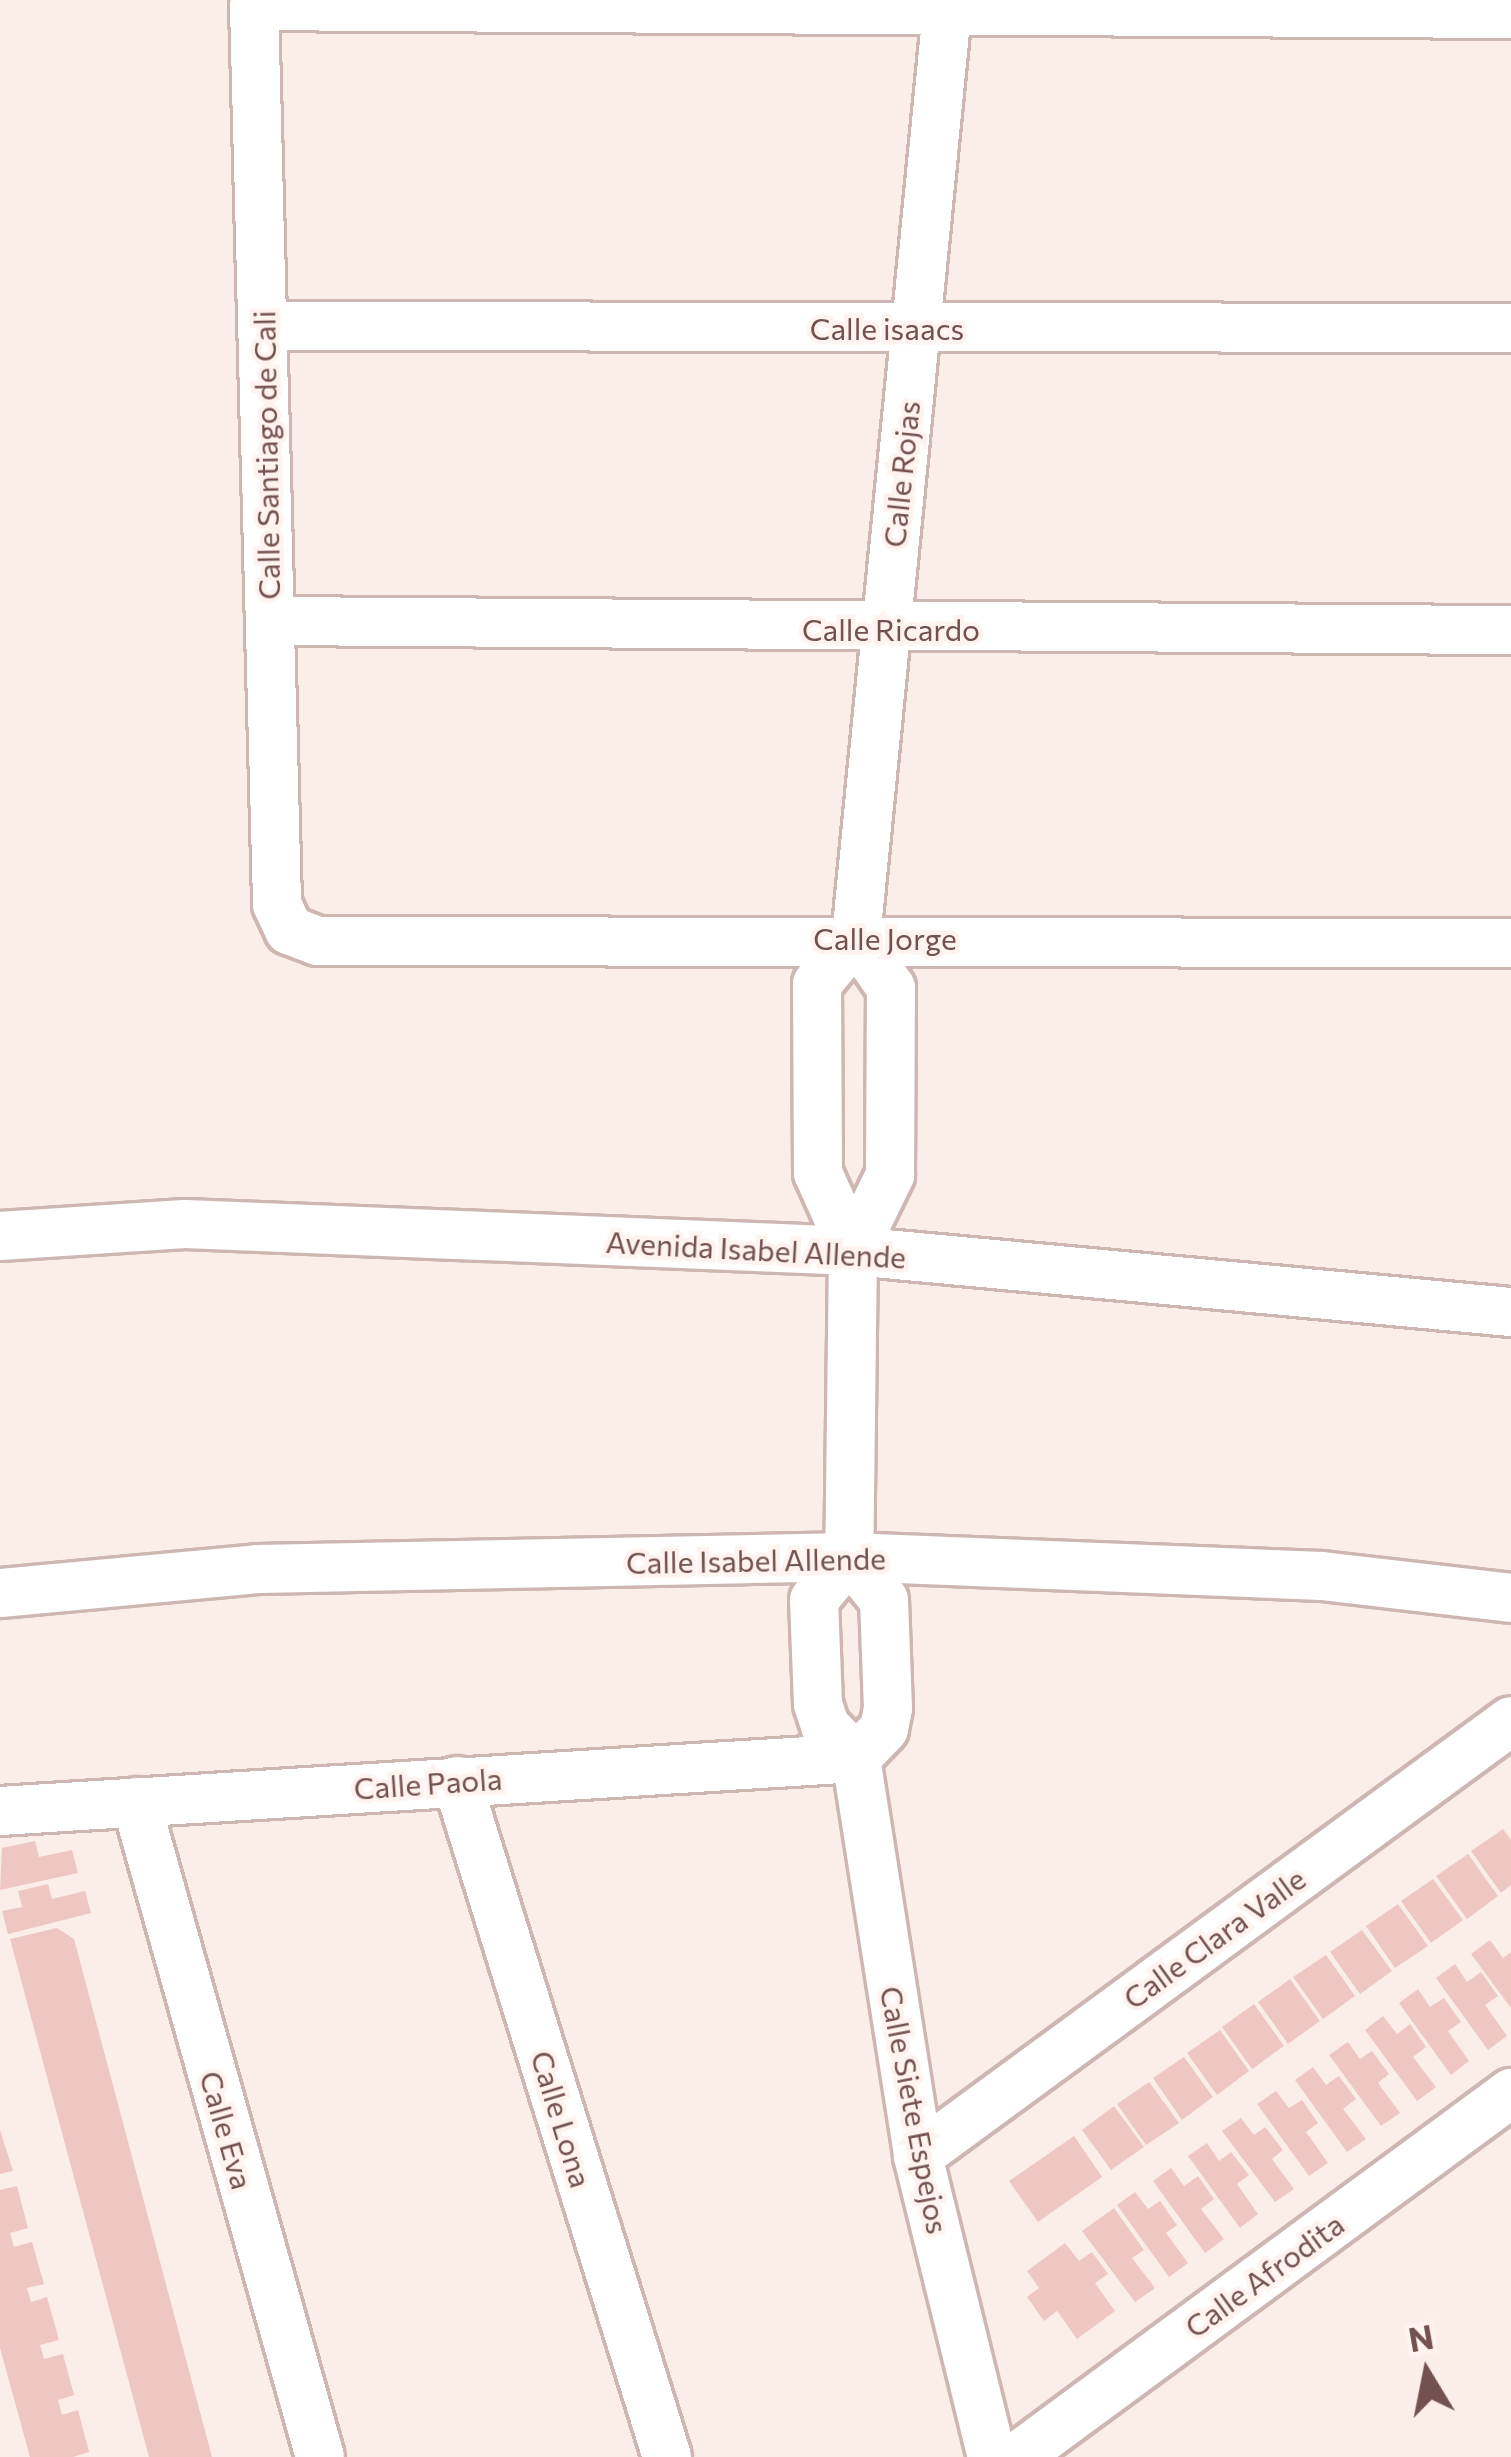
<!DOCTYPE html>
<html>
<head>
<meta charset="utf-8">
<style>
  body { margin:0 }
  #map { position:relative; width:1511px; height:2457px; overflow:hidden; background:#fbeee8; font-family:Commissioner,sans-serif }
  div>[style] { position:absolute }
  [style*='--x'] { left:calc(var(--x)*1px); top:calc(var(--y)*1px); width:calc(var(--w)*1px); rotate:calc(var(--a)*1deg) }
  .building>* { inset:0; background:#eec7c2 }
  .roads { filter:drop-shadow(3px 0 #ceb6b2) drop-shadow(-3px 0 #ceb6b2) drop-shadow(0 3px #ceb6b2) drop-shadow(0 -3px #ceb6b2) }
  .minor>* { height:48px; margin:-24px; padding:0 24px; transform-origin:24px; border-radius:24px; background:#fff }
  span { translate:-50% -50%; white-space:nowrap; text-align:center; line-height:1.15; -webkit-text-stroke:9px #fef3ee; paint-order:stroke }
  .street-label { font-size:30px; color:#73514e }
  .north { position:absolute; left:1367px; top:2313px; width:120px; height:120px; -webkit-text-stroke:9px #fef3ee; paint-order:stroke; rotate:350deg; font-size:33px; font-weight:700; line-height:48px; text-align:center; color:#73514e }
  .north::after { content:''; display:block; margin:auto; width:42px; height:54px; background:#73514e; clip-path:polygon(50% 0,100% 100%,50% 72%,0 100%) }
</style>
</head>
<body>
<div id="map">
  <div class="building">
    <i style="clip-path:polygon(1503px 1829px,1511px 1840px,1511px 1885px,1501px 1893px,1471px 1851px)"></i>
    <i style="clip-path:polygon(35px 1841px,39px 1857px,72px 1850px,78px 1873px,0 1890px,2px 1848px)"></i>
    <i style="clip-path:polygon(1468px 1854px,1498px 1896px,1467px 1919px,1436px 1876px)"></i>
    <i style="clip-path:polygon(1433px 1879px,1463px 1920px,1431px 1943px,1401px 1901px)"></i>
    <i style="clip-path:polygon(48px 1884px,52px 1899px,85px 1891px,91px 1913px,8px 1934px,2px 1911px,22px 1907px,18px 1891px)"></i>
    <i style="clip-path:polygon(1398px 1904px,1428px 1946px,1395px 1968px,1366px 1926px)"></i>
    <i style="clip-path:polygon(57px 1928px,74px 1939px,212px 2457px,149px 2457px,10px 1939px)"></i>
    <i style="clip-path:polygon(1362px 1930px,1392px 1971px,1360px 1994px,1330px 1952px)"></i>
    <i style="clip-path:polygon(1490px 1940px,1503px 1958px,1511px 1952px,1511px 2008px,1471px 1954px)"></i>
    <i style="clip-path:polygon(1326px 1955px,1355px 1996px,1323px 2019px,1293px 1977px)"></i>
    <i style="clip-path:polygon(1455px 1964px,1467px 1982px,1481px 1972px,1498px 1996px,1485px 2005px,1507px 2036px,1488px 2050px,1436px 1978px)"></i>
    <i style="clip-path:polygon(1290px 1979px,1320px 2021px,1288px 2044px,1258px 2002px)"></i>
    <i style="clip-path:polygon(1418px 1989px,1430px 2007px,1444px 1998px,1461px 2022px,1448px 2031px,1469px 2061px,1451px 2075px,1399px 2003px)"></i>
    <i style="clip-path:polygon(1254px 2004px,1284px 2046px,1252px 2069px,1222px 2027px)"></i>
    <i style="clip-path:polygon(1383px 2016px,1397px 2034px,1410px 2024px,1426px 2047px,1413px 2057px,1436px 2087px,1417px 2101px,1365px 2030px)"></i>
    <i style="clip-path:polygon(1220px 2030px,1249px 2071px,1217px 2095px,1187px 2053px)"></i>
    <i style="clip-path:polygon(1348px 2042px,1360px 2059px,1372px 2051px,1389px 2074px,1378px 2083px,1400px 2113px,1381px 2126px,1329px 2055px)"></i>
    <i style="clip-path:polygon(1184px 2057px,1213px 2097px,1182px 2120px,1153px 2078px)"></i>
    <i style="clip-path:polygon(1313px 2067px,1326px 2085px,1339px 2076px,1356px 2099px,1343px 2109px,1366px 2139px,1347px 2152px,1295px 2080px)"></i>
    <i style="clip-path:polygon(1149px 2082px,1179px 2123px,1146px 2145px,1117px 2104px)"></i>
    <i style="clip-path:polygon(1276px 2091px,1289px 2108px,1302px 2100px,1318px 2123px,1306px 2132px,1328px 2163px,1309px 2176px,1257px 2104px)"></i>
    <i style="clip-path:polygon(1114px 2106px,1144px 2147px,1111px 2170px,1082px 2130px)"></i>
    <i style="clip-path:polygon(1241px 2118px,1254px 2135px,1265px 2127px,1283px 2150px,1272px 2159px,1294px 2189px,1275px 2202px,1222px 2131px)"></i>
    <i style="clip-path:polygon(0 2130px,13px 2171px,0 2174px)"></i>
    <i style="clip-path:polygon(1074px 2136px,1102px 2177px,1038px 2222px,1009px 2181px)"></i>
    <i style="clip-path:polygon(1207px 2143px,1219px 2161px,1231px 2152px,1249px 2175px,1237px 2184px,1258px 2214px,1240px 2228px,1188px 2156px)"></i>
    <i style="clip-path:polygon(1171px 2168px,1184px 2186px,1198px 2176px,1214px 2199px,1201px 2209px,1224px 2239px,1205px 2253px,1153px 2181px)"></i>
    <i style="clip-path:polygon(17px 2186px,28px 2228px,10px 2233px,14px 2247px,32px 2242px,44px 2284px,27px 2288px,31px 2302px,47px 2297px,59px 2340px,40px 2345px,44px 2359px,63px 2354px,74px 2395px,58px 2400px,62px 2415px,78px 2410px,89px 2452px,73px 2457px,30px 2457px,0 2348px,0 2190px)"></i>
    <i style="clip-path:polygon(1135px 2192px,1148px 2209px,1160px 2201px,1177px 2225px,1166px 2233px,1188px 2263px,1169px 2277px,1117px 2205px)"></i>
    <i style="clip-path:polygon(1114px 2208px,1144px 2250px,1132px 2258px,1155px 2288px,1135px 2302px,1082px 2231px)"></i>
    <i style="clip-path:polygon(1065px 2243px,1079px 2261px,1092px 2252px,1108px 2274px,1095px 2283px,1115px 2311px,1077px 2339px,1057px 2311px,1044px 2321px,1027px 2297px,1039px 2288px,1027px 2271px)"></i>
  </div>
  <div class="roads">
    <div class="minor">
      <i style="--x:947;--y:11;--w:930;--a:95.61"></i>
      <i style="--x:856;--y:937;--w:61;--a:129.7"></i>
      <i style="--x:817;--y:984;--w:189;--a:89.7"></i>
      <i style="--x:818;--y:1173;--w:85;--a:65.8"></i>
      <i style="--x:853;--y:1251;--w:306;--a:90.7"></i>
      <i style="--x:849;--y:1557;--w:55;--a:129.1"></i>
      <i style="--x:814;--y:1600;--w:104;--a:87.8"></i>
      <i style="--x:818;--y:1704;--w:23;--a:72"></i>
      <i style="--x:825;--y:1726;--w:45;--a:45.9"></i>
      <i style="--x:856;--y:1758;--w:403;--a:81.1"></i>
      <i style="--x:918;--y:2156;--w:310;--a:76.2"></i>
      <i style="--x:1511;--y:14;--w:1257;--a:-179.64"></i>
      <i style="--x:254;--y:6;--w:898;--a:88.53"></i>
      <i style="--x:277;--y:904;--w:29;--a:65"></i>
      <i style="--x:289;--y:930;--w:31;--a:21"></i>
      <i style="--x:318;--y:941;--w:1193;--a:0.1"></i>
      <i style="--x:263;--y:326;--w:1248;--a:0.09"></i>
      <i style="--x:270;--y:621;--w:1241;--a:0.42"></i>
      <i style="--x:0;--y:1236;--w:185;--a:-3.7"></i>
      <i style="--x:185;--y:1224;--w:669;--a:2.31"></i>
      <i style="--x:853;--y:1251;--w:661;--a:5.3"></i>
      <i style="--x:853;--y:1251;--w:85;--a:-64"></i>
      <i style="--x:890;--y:1175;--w:187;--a:-89.7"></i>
      <i style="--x:891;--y:988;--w:62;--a:-124.5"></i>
      <i style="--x:849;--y:1557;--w:55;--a:50.9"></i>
      <i style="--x:884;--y:1600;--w:108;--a:87.9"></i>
      <i style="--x:888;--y:1708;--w:21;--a:101"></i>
      <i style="--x:884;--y:1729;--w:40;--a:134"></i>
      <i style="--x:0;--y:1593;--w:259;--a:-5.3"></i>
      <i style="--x:258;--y:1569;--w:591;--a:-1.16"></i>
      <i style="--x:849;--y:1557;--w:473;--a:2.3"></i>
      <i style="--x:1322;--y:1576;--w:190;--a:6.6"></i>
      <i style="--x:457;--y:1781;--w:708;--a:72.74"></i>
      <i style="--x:136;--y:1802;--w:680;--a:74.31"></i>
      <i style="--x:0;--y:1811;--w:858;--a:-3.54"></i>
      <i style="--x:918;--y:2156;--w:735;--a:-36.26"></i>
      <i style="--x:1017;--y:2457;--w:614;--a:-36.38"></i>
    </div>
  </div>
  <div class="street-label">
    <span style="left:887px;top:328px">Calle isaacs</span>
    <span style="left:266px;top:455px;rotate:-91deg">Calle Santiago de Cali</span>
    <span style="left:901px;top:474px;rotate:-84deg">Calle Rojas</span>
    <span style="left:891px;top:629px">Calle Ricardo</span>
    <span style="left:885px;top:938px">Calle Jorge</span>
    <span style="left:756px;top:1249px;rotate:3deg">Avenida Isabel Allende</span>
    <span style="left:756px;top:1560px;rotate:-1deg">Calle Isabel Allende</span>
    <span style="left:428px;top:1783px;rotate:-4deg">Calle Paola</span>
    <span style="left:1214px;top:1938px;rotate:-36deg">Calle Clara Valle</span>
    <span style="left:915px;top:2110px;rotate:79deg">Calle Siete Espejos</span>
    <span style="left:562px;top:2119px;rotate:73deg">Calle Lona</span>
    <span style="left:227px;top:2130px;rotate:74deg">Calle Eva</span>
    <span style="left:1264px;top:2275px;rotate:-36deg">Calle Afrodita</span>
  </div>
  <div class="north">N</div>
</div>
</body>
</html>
